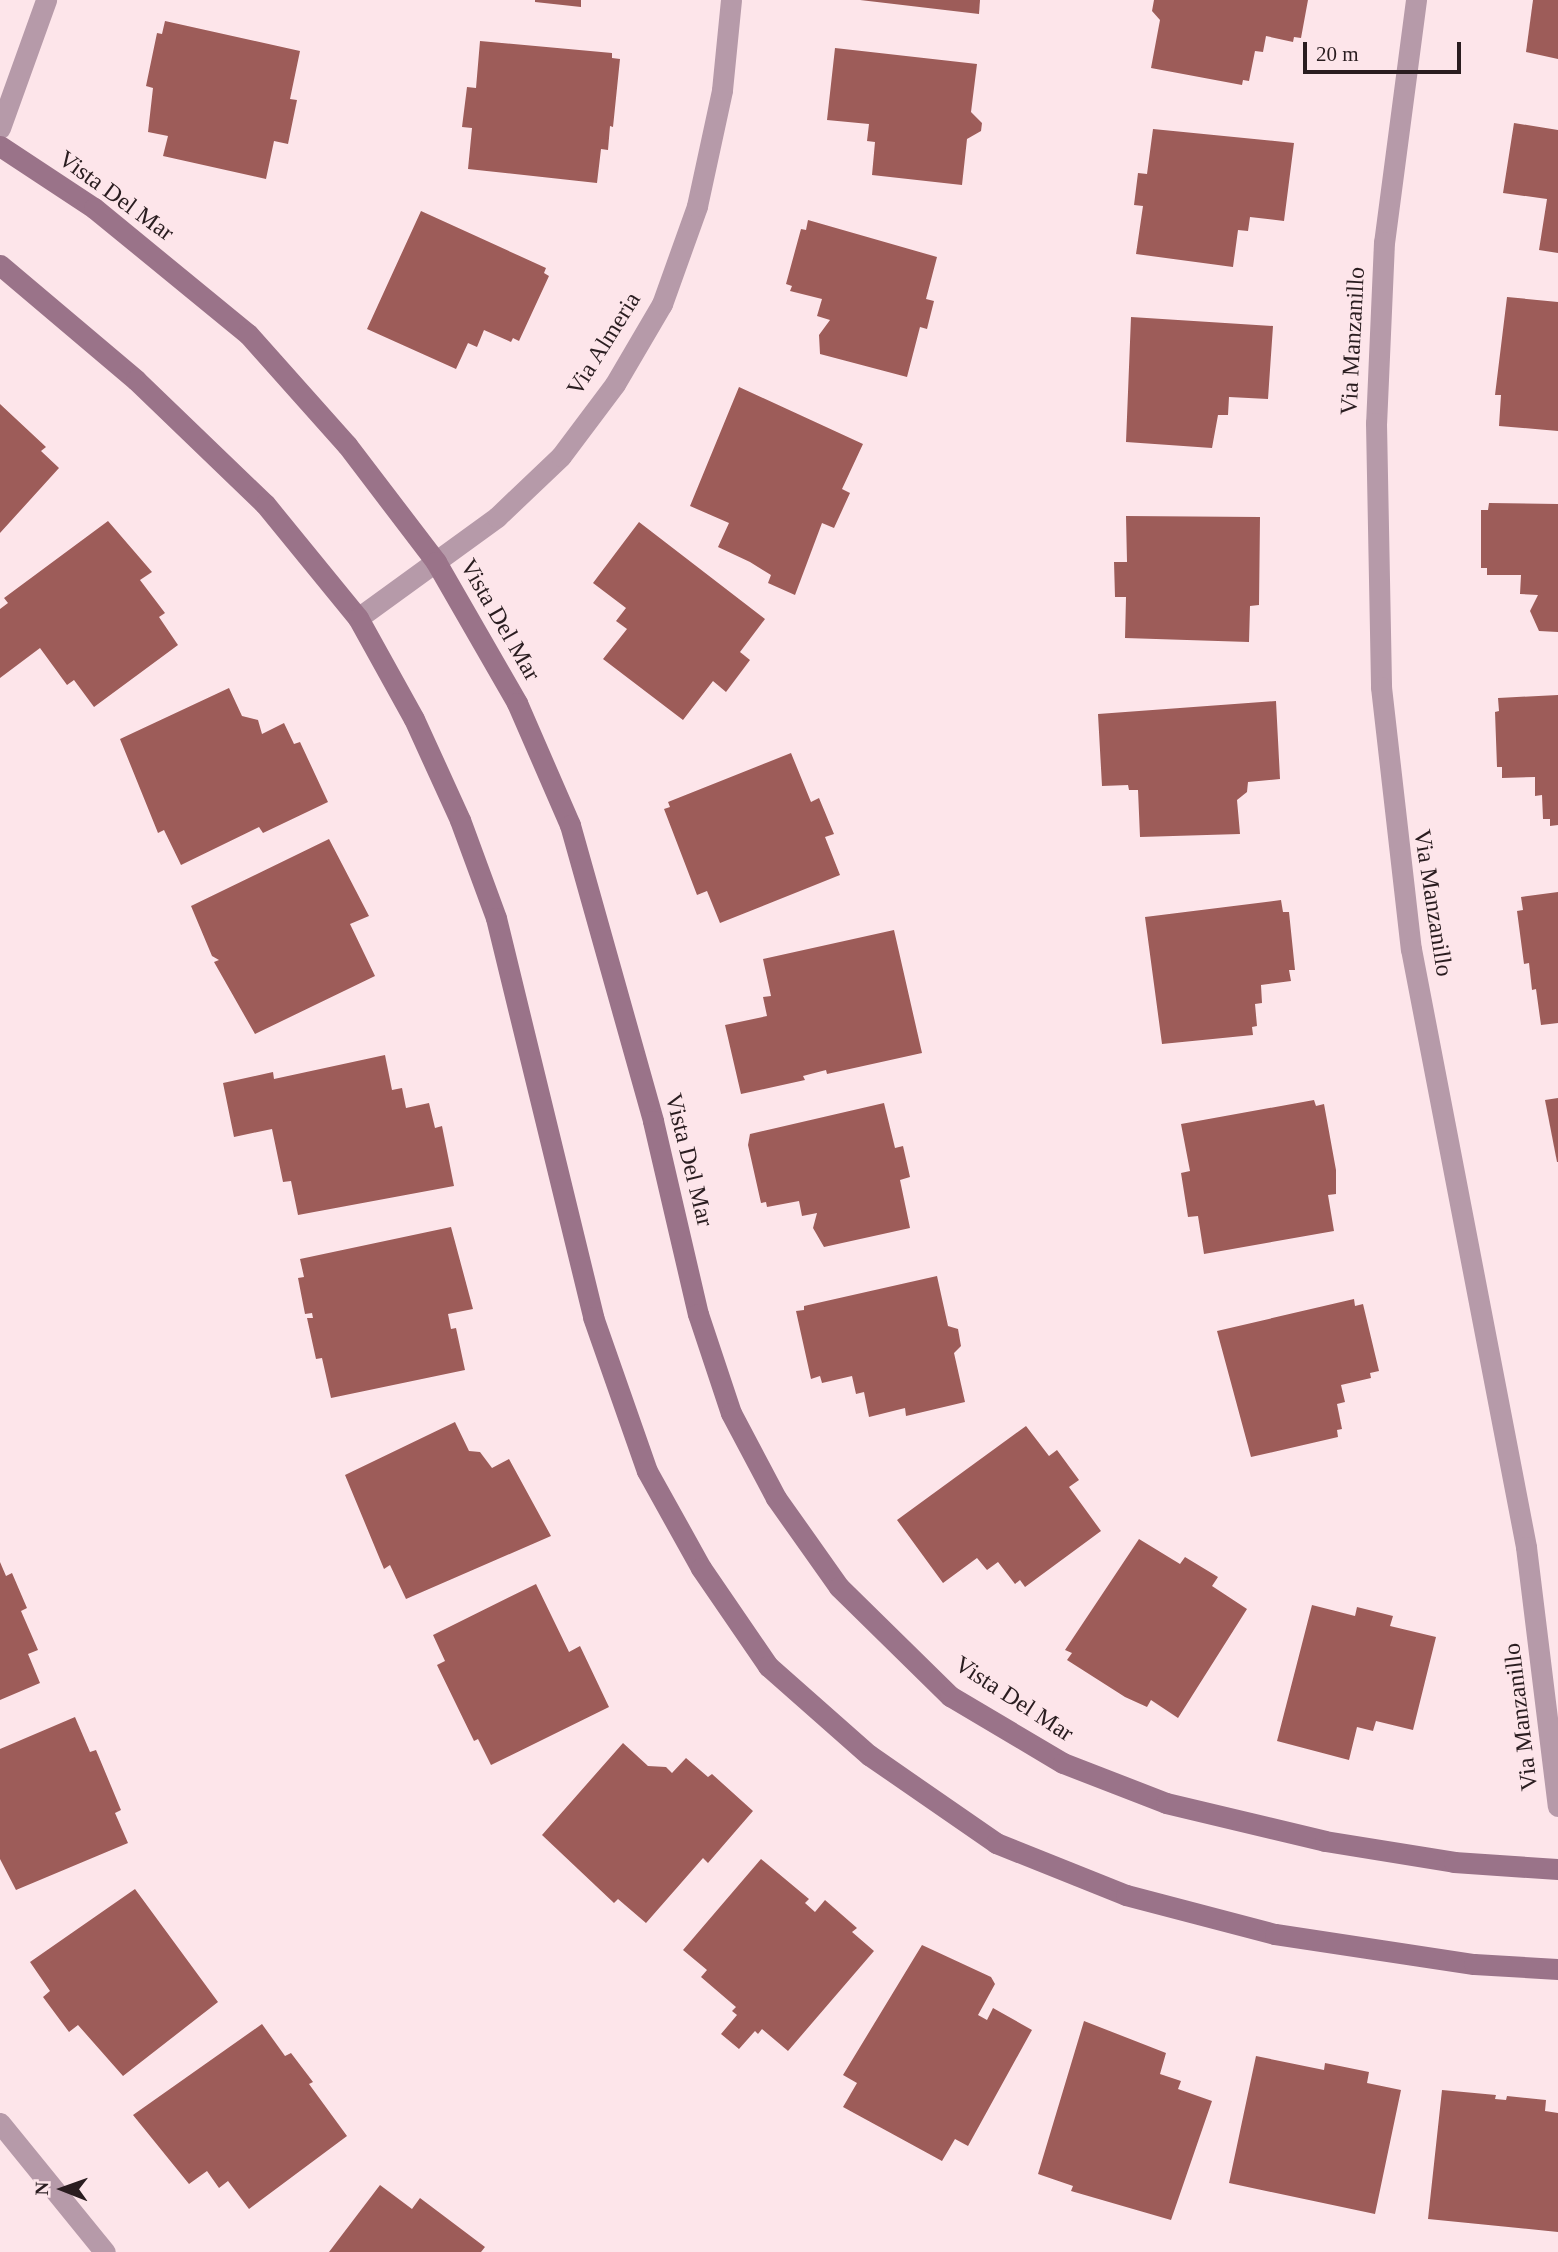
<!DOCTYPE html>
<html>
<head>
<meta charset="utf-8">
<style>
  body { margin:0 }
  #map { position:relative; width:1558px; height:2252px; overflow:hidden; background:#fde5ea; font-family:"Times New Roman",serif }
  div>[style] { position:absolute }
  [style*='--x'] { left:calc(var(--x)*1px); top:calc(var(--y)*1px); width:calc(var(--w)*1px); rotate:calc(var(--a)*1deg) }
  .building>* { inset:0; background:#9d5c59 }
  .street>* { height:21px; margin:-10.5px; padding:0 10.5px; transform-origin:10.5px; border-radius:10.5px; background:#b69aa9 }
  .secondary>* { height:21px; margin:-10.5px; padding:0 10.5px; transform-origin:10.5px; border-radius:10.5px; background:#9a7389 }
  span { translate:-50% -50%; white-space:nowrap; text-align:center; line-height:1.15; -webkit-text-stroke:5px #fde5ea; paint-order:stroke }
  .street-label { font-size:24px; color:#2a1d20 }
  .north { position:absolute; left:28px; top:2154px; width:70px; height:70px; -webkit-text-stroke:5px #fde5ea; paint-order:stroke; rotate:271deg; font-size:19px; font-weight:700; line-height:28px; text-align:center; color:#2a1d20 }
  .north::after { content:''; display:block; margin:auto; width:24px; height:32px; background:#2a1d20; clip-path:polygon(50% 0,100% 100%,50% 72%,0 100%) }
  .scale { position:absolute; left:1303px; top:42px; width:158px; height:32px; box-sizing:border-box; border:4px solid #2a1d20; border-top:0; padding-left:9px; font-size:21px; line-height:24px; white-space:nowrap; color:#2a1d20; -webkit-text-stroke:5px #fde5ea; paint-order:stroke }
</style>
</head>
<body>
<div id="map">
  <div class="building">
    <i style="clip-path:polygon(535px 0,581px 0,581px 7px,535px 2px)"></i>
    <i style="clip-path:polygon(860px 0,980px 0,979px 14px)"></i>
    <i style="clip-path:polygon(1154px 0,1308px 0,1301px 38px,1294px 37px,1293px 42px,1266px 36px,1263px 52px,1255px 51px,1249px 81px,1243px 80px,1242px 85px,1151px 68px,1160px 20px,1152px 11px)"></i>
    <i style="clip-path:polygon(1533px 0,1558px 0,1558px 59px,1526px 52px)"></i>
    <i style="clip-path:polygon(165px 21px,300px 51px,290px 99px,297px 100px,288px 144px,274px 141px,266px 179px,163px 156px,168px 136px,148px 132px,153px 88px,146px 86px,157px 33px,162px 34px)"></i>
    <i style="clip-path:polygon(480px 41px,612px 53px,612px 58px,620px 59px,613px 127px,610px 126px,608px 150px,601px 149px,597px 183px,468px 169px,472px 128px,462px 127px,467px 87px,476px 88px)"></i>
    <i style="clip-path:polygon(835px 48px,977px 64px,971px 112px,982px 123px,981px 131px,967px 139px,962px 185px,872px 175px,875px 142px,867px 141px,869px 124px,827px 120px)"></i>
    <i style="clip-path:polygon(1514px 123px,1558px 130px,1558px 253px,1539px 250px,1547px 199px,1503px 193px)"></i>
    <i style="clip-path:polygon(1153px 129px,1294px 143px,1284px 221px,1250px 217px,1248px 231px,1238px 230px,1233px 267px,1136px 254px,1143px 206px,1134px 205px,1138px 173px,1147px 174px)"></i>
    <i style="clip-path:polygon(421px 211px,546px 268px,544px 273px,549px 276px,519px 341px,513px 338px,511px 342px,484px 330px,477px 347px,468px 343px,456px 369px,367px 329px)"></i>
    <i style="clip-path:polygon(808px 220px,937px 257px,926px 299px,934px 301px,927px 329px,920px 327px,907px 377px,820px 354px,819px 335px,830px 320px,817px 316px,822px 299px,790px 291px,792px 286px,786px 284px,801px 229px,806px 230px)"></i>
    <i style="clip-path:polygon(1507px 297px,1558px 302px,1558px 431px,1499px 426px,1501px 395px,1495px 395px)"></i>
    <i style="clip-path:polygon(1131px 317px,1273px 326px,1268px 399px,1229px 397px,1228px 415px,1218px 415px,1212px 448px,1126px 442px)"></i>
    <i style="clip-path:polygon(739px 387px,863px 444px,842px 489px,850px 493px,834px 528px,822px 523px,795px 595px,768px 583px,771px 575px,750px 562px,718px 547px,729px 523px,690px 506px)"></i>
    <i style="clip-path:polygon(0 404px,46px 447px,41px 451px,59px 468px,0 533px)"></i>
    <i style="clip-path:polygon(1489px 503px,1558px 504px,1558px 632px,1539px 631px,1530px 611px,1538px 595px,1520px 594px,1521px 575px,1487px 575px,1487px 568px,1481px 568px,1481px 510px,1488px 510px)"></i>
    <i style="clip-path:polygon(1126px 516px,1260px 517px,1259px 605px,1250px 606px,1249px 642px,1125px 638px,1126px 597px,1115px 597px,1114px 562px,1127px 562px)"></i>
    <i style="clip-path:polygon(108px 521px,152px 572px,140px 580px,165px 613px,159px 617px,178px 645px,94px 707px,74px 680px,67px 685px,40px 648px,0 678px,0 609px,8px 603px,4px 598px)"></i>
    <i style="clip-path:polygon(639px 522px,765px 619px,740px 652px,750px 660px,726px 692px,713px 681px,683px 720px,603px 659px,627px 629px,616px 621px,626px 608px,593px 583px)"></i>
    <i style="clip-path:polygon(229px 688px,242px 716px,258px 720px,262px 734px,284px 723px,294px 744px,300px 742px,328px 802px,263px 833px,259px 827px,181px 865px,164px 830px,158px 833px,120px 739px)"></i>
    <i style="clip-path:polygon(1558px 695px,1558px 825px,1550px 826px,1550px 819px,1543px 819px,1542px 795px,1535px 796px,1535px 777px,1502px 778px,1502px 767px,1497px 767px,1495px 712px,1499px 711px,1498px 698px)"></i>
    <i style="clip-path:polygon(1276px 701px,1280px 779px,1248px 782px,1247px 792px,1237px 800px,1240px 834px,1140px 837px,1138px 790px,1129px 790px,1128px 785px,1102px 786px,1098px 714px)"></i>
    <i style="clip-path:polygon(791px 753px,811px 802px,819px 798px,834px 834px,825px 837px,840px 875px,720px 923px,707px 891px,697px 895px,664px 809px,670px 807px,668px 802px)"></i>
    <i style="clip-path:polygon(329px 839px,369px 916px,350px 924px,375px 976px,255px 1034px,214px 962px,219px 960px,212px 956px,191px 906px)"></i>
    <i style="clip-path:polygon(1558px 892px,1558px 1023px,1541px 1025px,1536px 989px,1532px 990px,1529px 963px,1524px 964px,1517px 911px,1523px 910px,1521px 897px)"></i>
    <i style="clip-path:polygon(1281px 900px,1283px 912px,1289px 912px,1295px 970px,1289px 970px,1291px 981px,1261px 985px,1262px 1003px,1255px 1004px,1257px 1026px,1252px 1027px,1253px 1035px,1162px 1044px,1145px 917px)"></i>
    <i style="clip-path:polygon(894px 930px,922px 1053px,827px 1074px,826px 1070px,803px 1076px,805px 1080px,741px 1094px,725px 1025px,767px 1016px,763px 997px,771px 996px,763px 959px)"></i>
    <i style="clip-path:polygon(385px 1055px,392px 1090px,402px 1088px,406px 1108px,429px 1103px,435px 1128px,442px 1126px,454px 1186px,298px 1215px,291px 1181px,283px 1182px,272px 1129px,234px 1137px,223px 1083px,273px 1072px,274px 1079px)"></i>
    <i style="clip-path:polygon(1558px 1098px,1558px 1162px,1557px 1162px,1545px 1100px)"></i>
    <i style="clip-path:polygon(1314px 1100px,1316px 1106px,1324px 1104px,1336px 1170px,1336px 1194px,1328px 1195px,1334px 1231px,1204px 1254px,1198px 1216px,1188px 1217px,1181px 1173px,1190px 1171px,1181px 1124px)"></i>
    <i style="clip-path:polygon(884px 1103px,895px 1148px,903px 1146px,910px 1177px,900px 1180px,910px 1228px,824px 1247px,813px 1228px,817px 1213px,802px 1216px,799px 1201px,767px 1207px,766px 1202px,761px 1203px,748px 1145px,750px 1134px)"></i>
    <i style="clip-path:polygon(451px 1227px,473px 1309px,448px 1314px,451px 1329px,456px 1328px,465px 1370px,331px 1398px,322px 1358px,316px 1359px,307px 1318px,313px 1318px,312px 1313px,305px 1314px,298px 1278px,304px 1277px,300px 1259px)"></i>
    <i style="clip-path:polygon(937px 1276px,948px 1326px,958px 1329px,961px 1346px,954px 1353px,965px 1402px,906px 1416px,905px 1408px,869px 1417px,864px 1392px,856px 1394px,852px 1376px,822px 1383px,820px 1376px,811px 1379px,796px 1311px,804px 1310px,804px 1306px)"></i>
    <i style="clip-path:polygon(1354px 1299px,1355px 1306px,1363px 1304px,1379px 1371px,1370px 1373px,1371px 1378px,1341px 1385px,1345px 1402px,1337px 1404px,1342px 1429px,1337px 1430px,1338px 1437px,1251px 1457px,1217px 1331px)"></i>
    <i style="clip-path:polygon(455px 1422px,469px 1451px,480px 1452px,492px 1468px,509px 1459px,551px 1536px,406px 1599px,390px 1565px,384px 1569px,345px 1475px)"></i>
    <i style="clip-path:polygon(1026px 1426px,1049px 1456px,1057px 1450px,1079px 1480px,1069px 1487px,1101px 1531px,1025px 1587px,1020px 1580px,1015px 1584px,998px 1562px,987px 1570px,977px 1558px,943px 1583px,897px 1520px)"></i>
    <i style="clip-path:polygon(1139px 1539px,1180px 1564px,1185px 1557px,1218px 1577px,1212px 1586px,1247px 1609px,1178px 1718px,1151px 1700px,1147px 1707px,1125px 1697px,1067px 1660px,1072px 1653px,1065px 1650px)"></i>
    <i style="clip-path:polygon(0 1562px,6px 1576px,12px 1573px,27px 1608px,21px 1611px,38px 1650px,28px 1654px,40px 1683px,0 1700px)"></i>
    <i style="clip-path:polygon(536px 1584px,569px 1652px,580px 1646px,609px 1707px,491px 1765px,478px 1739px,474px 1741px,437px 1665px,445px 1661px,433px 1635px)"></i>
    <i style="clip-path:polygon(1312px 1605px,1355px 1616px,1357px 1607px,1393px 1616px,1390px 1626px,1436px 1637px,1413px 1730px,1376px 1721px,1373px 1731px,1357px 1727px,1349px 1760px,1277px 1741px)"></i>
    <i style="clip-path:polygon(75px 1717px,90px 1752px,96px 1750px,121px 1810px,115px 1813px,128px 1843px,16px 1890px,0 1859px,0 1749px)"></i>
    <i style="clip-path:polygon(623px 1743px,648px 1766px,666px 1767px,672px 1773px,686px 1758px,708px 1777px,712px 1774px,753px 1811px,708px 1863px,703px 1858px,646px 1923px,618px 1899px,614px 1903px,542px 1835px)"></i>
    <i style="clip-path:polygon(761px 1859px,809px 1899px,805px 1903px,815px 1912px,825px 1900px,857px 1928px,852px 1932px,874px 1951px,788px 2051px,762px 2029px,758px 2034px,755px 2031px,739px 2049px,721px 2034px,737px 2015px,732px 2011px,736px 2007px,701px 1977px,707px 1970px,683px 1950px)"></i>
    <i style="clip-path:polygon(135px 1889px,218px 2002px,123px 2076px,78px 2025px,69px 2032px,43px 1997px,50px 1991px,30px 1962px)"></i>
    <i style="clip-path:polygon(922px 1945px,991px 1977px,995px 1984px,978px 2015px,987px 2020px,993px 2008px,1032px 2030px,968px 2146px,955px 2139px,942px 2161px,843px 2107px,857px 2083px,843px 2075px)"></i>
    <i style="clip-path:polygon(1084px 2021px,1166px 2053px,1160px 2074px,1181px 2081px,1178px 2089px,1212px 2101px,1171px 2220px,1071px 2191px,1073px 2186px,1038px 2174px)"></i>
    <i style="clip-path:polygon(262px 2024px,285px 2056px,291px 2053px,313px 2082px,309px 2084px,347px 2136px,249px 2209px,228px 2181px,219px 2188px,207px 2171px,189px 2184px,133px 2115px)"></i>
    <i style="clip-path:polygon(1256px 2056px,1324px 2070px,1325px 2063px,1369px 2072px,1367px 2083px,1401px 2090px,1375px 2214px,1229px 2183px)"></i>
    <i style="clip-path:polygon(1442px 2090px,1496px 2095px,1495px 2099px,1506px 2100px,1507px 2096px,1546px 2100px,1545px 2111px,1558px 2113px,1558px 2232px,1428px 2219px)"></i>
    <i style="clip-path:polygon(380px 2185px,412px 2209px,420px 2198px,485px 2247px,481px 2252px,329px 2252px)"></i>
  </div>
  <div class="street">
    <i style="--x:1416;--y:0;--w:244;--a:97.5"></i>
    <i style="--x:1384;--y:242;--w:181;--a:92.5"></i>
    <i style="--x:1376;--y:423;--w:264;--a:88.9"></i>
    <i style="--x:1381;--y:687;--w:264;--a:83.5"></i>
    <i style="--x:1411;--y:949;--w:609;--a:79.11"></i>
    <i style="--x:1526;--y:1547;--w:261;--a:83"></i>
    <i style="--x:0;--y:128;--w:136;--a:-70.2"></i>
    <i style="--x:358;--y:618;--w:172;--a:-36"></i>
    <i style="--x:497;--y:517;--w:88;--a:-43.6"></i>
    <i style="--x:561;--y:456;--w:90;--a:-53.1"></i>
    <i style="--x:615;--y:384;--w:93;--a:-59.6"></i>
    <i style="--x:662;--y:304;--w:104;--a:-70.3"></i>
    <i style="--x:697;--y:206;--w:119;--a:-77.8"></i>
    <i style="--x:722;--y:90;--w:90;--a:-84.3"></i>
    <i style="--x:0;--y:2123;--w:166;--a:50.9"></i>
  </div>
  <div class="secondary">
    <i style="--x:0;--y:146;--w:113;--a:33.4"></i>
    <i style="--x:94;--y:208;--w:199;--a:39.3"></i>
    <i style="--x:248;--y:334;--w:149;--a:48.3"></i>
    <i style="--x:347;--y:445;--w:147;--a:52.7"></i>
    <i style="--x:436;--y:562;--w:163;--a:60.1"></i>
    <i style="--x:517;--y:703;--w:133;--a:66.5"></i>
    <i style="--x:570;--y:825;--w:307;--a:74.3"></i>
    <i style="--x:653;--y:1121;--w:198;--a:76.9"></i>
    <i style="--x:698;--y:1314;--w:104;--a:71.6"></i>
    <i style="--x:731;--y:1413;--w:96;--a:62.1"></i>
    <i style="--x:776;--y:1498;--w:109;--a:54.7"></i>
    <i style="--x:839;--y:1587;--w:156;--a:44.5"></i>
    <i style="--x:950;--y:1696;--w:131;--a:30.7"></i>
    <i style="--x:1063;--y:1763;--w:110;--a:21.2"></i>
    <i style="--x:1166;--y:1803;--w:163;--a:13.4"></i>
    <i style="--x:1325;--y:1841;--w:131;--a:9.2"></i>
    <i style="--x:1454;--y:1862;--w:104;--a:3.9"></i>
    <i style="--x:0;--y:265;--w:178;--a:40.2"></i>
    <i style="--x:136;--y:380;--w:179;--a:43.9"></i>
    <i style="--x:265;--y:504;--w:147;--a:50.8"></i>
    <i style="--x:358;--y:618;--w:115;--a:61"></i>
    <i style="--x:414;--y:719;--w:111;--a:65.5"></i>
    <i style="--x:460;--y:820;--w:104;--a:69.8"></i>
    <i style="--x:496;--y:918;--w:411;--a:76.3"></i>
    <i style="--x:593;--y:1317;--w:163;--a:70.7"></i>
    <i style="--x:647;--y:1471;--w:111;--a:60.9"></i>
    <i style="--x:701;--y:1568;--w:119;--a:55.6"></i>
    <i style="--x:768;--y:1666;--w:135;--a:41.4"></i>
    <i style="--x:869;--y:1755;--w:155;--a:34.7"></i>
    <i style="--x:996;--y:1843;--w:140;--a:21.8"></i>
    <i style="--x:1126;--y:1895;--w:154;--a:14.7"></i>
    <i style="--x:1275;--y:1934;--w:201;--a:8.6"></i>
    <i style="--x:1474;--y:1964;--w:84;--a:3.4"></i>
  </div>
  <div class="street-label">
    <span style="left:116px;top:196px;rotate:36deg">Vista Del Mar</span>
    <span style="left:1353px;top:341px;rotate:-87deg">Via Manzanillo</span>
    <span style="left:604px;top:344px;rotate:-58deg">Via Almeria</span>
    <span style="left:500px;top:620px;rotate:60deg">Vista Del Mar</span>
    <span style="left:1433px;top:903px;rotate:81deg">Via Manzanillo</span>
    <span style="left:689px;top:1160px;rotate:76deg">Vista Del Mar</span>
    <span style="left:1014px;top:1699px;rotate:33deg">Vista Del Mar</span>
    <span style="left:1521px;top:1717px;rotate:-97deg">Via Manzanillo</span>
  </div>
  <div class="north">N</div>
  <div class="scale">20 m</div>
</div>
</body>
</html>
